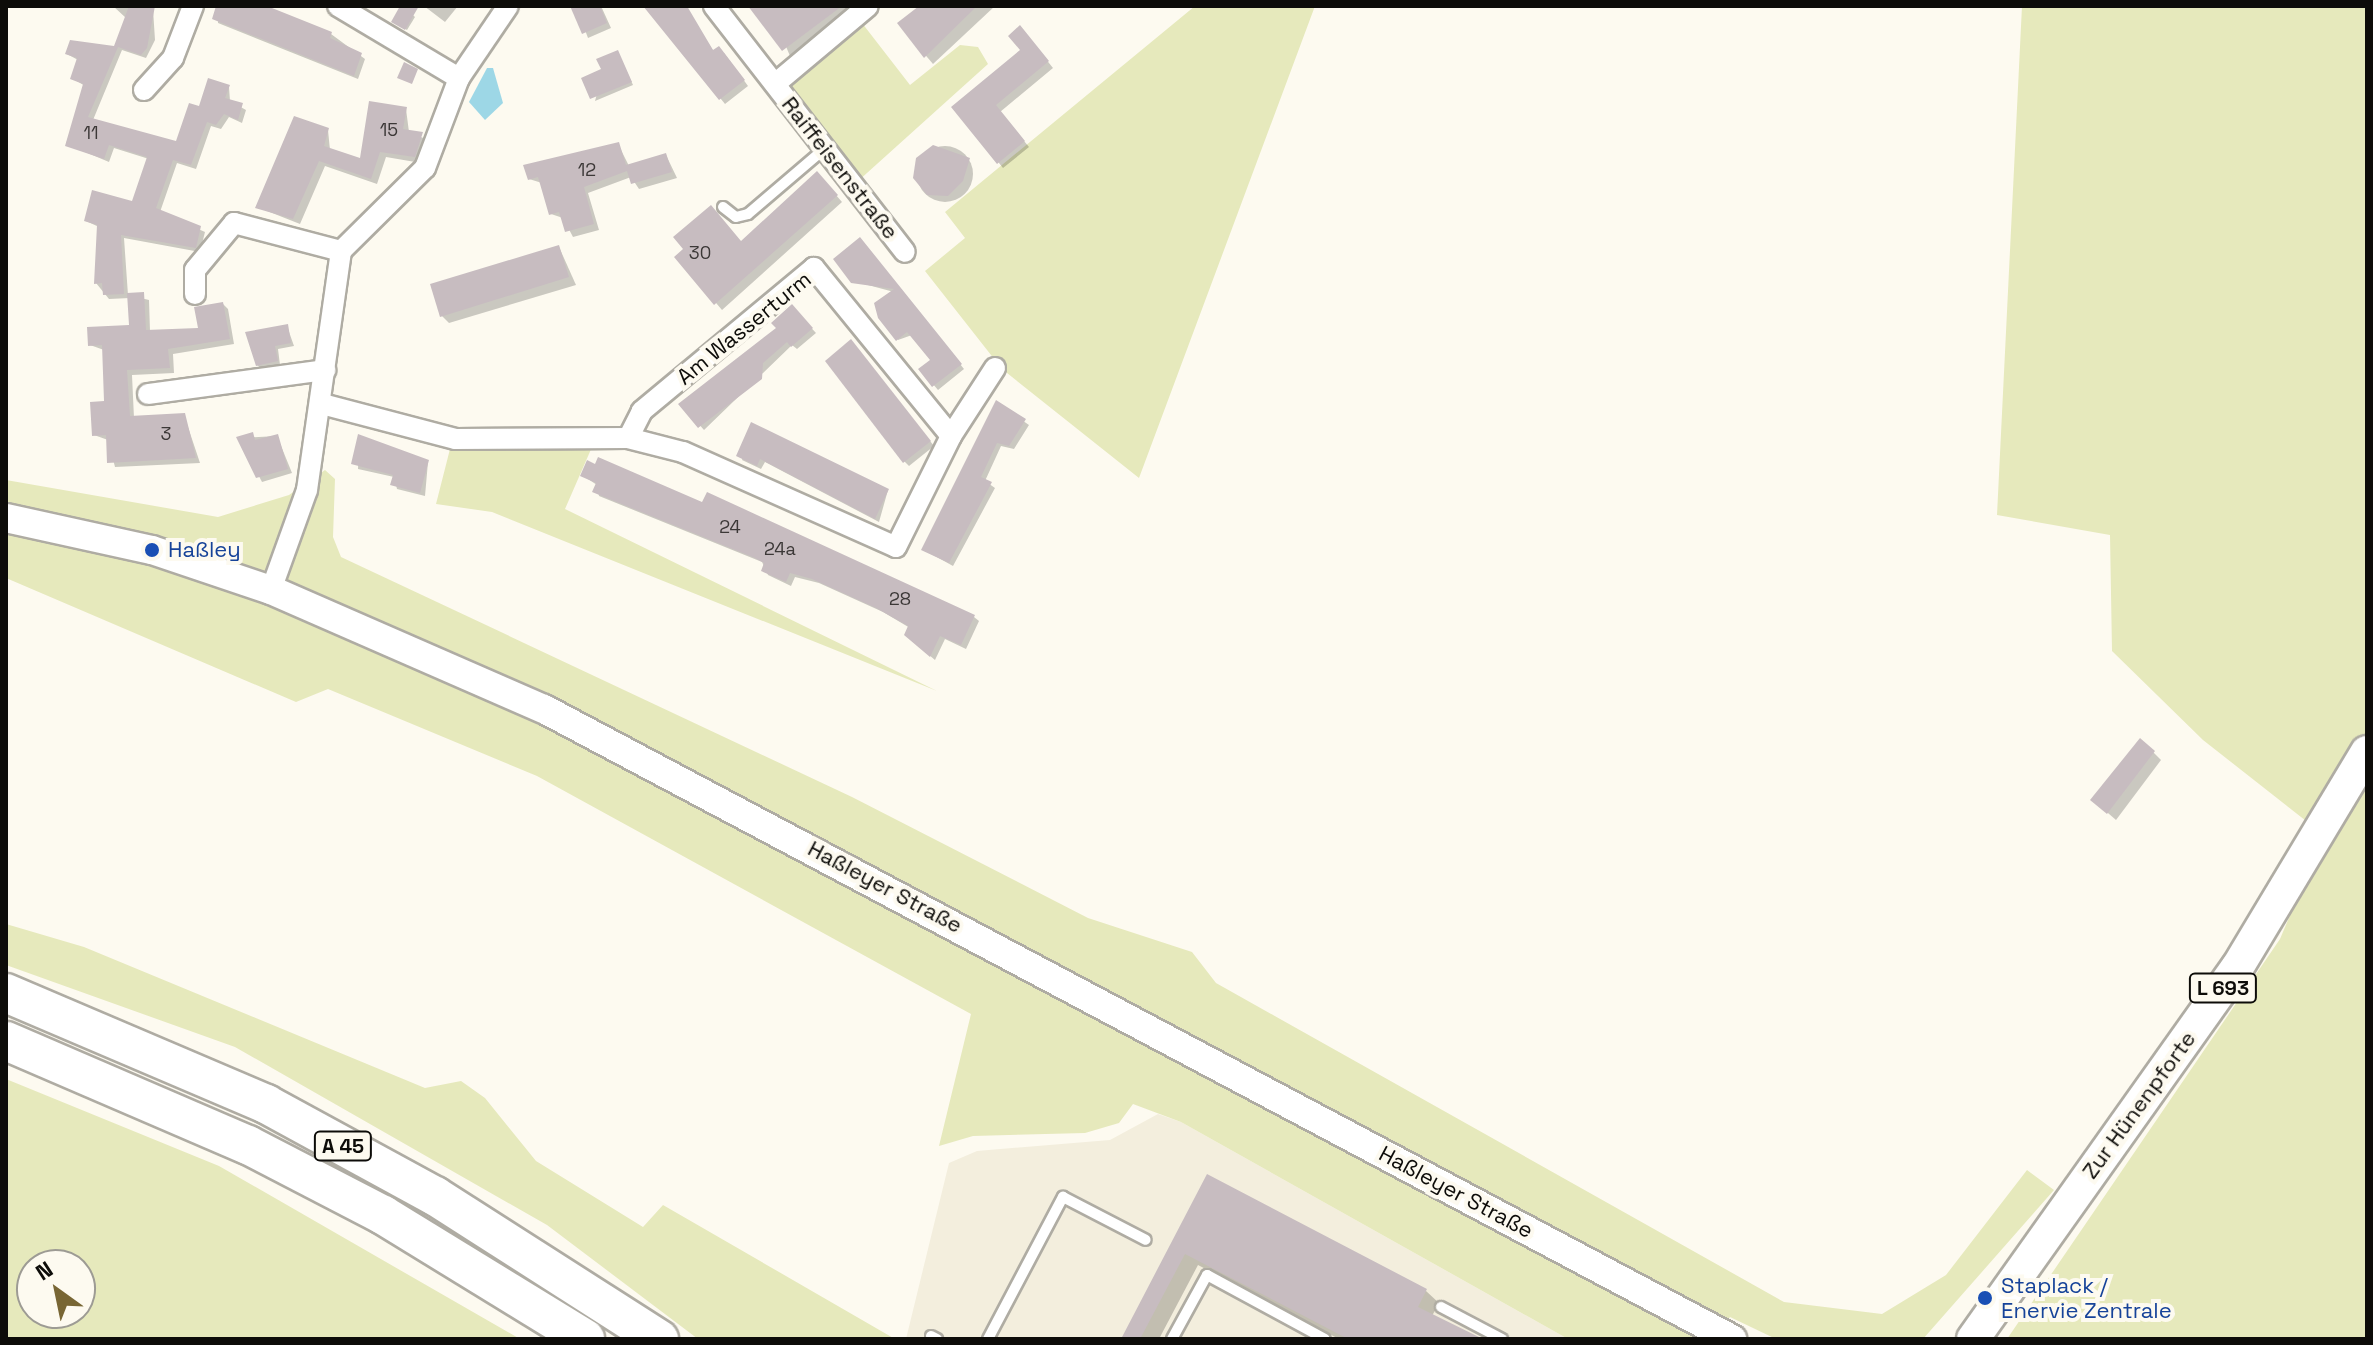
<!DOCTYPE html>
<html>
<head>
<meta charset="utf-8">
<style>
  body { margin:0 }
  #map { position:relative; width:2373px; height:1345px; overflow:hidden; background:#fdfaf0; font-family:"Space Grotesk",sans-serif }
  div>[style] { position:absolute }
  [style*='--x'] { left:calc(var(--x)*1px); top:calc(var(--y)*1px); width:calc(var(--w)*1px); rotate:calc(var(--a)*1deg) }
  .built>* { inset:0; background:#f3eedd }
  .green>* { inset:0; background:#e6e9bc }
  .water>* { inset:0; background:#9dd7e6 }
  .shadow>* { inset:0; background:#0003 }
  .round { border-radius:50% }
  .building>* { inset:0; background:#c7bcc0 }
  .roads { filter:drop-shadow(2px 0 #afaca3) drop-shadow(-2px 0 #afaca3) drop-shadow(0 2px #afaca3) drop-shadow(0 -2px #afaca3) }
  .service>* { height:10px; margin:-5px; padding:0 5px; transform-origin:5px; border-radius:5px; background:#fff }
  .minor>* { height:20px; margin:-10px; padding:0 10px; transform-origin:10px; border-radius:10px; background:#fff }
  .secondary>* { height:28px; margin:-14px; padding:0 14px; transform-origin:14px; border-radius:14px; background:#fff }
  .primary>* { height:32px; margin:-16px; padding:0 16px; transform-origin:16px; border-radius:16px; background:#fff }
  .motorway>* { height:38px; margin:-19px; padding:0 19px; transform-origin:19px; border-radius:19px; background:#fff }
  .dots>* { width:22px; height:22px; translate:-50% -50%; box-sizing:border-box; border:4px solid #fdfaf0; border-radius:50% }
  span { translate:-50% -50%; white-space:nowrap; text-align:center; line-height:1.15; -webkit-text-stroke:8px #fdfaf0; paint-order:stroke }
  .number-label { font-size:18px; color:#3c3837 }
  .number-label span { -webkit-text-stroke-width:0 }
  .shield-label span { padding:2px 6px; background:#fdfaf0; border:2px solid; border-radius:6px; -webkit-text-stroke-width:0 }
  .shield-label { font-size:20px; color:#0d0c09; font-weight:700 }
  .street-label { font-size:22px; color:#0d0c09 }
  .transit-label { font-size:22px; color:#164399 }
  .left { translate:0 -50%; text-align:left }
  .frame { position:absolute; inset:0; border:8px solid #0d0c09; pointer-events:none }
  .north { position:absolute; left:16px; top:1249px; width:80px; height:80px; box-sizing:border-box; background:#fdfaf0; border:2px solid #9d9b94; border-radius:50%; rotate:327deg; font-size:22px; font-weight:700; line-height:32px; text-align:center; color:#0d0c09 }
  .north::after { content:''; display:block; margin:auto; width:28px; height:36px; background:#786634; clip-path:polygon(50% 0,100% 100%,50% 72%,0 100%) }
</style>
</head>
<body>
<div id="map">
  <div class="built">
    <i style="clip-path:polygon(1158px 1114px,1181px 1122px,1568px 1339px,906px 1339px,949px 1163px,977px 1151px,1110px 1140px)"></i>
  </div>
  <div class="green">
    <i style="clip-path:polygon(1195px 6px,1315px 6px,1139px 478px,1002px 369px,925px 271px,965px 238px,945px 212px)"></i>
    <i style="clip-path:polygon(2022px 6px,2367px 6px,2367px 1339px,2007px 1339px,2280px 939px,2324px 835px,2203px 740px,2112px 651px,2110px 535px,1997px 515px)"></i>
    <i style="clip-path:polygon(862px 23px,910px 85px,960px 45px,978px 47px,988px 64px,857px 182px,792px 97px,791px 86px)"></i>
    <i style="clip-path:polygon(592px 447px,565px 509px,937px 691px,492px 512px,436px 504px,450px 449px)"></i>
    <i style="clip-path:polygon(325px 470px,335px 479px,333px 537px,341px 557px,852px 797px,1088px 918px,1192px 952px,1216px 983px,1784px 1302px,1882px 1314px,1946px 1275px,2027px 1170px,2054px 1190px,1923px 1339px,1776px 1339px,1730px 1317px,1712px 1339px,1568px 1339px,1181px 1122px,1133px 1104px,1119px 1123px,1085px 1133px,973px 1136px,939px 1146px,971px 1014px,537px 776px,328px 689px,296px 702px,6px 578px,6px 480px,218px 517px,289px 495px)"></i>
    <i style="clip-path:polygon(6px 924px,84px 947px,425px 1088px,461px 1081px,485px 1098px,536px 1161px,643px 1227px,663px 1205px,895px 1339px,698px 1339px,547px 1225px,235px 1047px,6px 965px)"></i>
    <i style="clip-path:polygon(evenodd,6px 1079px,219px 1166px,520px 1339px,6px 1339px,6px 1079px,80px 1265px,80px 1313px,32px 1313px,32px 1265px,80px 1265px)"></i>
  </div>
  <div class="water">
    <i style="clip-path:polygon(487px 68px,493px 68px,503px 103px,485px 120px,469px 102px)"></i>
  </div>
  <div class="shadow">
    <i style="clip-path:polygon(113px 6px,153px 9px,155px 40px,146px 58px,122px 50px,93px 120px,177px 144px,200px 108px,229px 87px,230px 101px,246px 110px,242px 123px,229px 117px,221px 129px,211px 126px,196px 169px,177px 163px,160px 212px,205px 232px,200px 252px,124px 238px,128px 295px,149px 300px,150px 331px,200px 329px,223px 304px,228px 309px,234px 344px,173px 354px,174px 373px,132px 375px,134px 418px,184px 415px,200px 463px,115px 467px,108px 440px,94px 435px,106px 403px,104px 350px,90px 345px,131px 327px,130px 298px,109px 299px,96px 283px,99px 227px,86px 221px,134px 203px,149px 159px,114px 148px,109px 162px,66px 144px,85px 86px,72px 78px,78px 60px,67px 54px,116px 48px,126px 18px)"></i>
    <i style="clip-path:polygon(218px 6px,272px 6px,270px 13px,331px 34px,365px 59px,358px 79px,218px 23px)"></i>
    <i style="clip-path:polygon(403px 6px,415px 17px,407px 30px,395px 23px)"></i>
    <i style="clip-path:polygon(424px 6px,458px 6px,445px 22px)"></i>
    <i style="clip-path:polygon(576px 6px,601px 6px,611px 28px,588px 38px)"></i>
    <i style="clip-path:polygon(646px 6px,684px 6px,714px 52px,724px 53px,748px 86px,725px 104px)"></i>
    <i style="clip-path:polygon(769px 6px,858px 6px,790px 56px)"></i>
    <i style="clip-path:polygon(925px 6px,995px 6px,933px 64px,899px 24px)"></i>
    <i style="clip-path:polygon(1025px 33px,1053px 68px,1000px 112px,1029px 147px,1003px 168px,954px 107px,1023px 51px)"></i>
    <i style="clip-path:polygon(618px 52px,633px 85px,595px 101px,603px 71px)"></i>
    <i style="clip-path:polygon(406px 109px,409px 132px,428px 140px,421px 163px,386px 157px,377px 184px,325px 166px,300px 224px,257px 207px,328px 130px,330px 150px,361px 161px)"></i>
    <i style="clip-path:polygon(618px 144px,629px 166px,666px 155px,677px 178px,639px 189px,631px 177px,588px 193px,599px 230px,573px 237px,563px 218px,551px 214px,542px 183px,529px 179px)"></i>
    <i class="round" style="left:917px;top:146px;width:56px;height:56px"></i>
    <i style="clip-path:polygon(823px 180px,842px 202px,722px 310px,677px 257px,741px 244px)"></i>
    <i style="clip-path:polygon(864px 244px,964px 369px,938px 390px,921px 370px,933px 360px,912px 335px,898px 340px,877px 303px,894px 292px,853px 281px)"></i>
    <i style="clip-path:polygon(559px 247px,576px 285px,449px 323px,442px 316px)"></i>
    <i style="clip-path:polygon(792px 307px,816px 333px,797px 349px,792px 345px,704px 430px,681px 404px,778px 329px)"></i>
    <i style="clip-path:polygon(287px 326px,294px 346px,278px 349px,280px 365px,262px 369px,257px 365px)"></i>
    <i style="clip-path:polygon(855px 346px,934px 446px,909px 466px,904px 461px)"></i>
    <i style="clip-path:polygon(997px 403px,1029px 425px,1014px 449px,1001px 446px,985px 481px,995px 488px,953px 566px,924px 550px)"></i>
    <i style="clip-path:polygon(752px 425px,888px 490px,879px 522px,765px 462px,761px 469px,742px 460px)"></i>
    <i style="clip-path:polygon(277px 436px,292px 473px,262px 482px,239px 438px)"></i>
    <i style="clip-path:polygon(359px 437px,428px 462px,425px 496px,397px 489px,394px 477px,358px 469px)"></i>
    <i style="clip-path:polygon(582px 475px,974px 617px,979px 621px,966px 649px,945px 639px,935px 660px,911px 640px,910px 628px,883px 612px,819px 583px,795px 577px,791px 586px,768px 575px,762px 562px,599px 496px,597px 485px)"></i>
    <i style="clip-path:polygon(2153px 752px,2161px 760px,2116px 820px,2101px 807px)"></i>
    <i style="clip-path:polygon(1208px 1176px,1426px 1291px,1439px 1303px,1432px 1316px,1476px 1339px,1339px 1339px,1198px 1265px,1159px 1339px,1122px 1339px)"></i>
  </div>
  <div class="building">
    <i style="clip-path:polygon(129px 6px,155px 6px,147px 48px,141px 55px,118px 47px,88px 117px,176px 141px,189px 103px,199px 106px,208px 78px,230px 85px,225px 98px,243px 103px,238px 120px,224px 114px,216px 125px,207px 122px,191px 165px,173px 160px,156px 208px,201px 226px,196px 248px,121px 235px,124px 294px,103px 295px,102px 283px,94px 284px,97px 225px,84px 221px,92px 190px,132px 201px,147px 157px,109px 145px,104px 159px,65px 146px,83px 84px,70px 79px,77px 58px,65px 54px,70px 40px,114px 46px)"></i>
    <i style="clip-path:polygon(216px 6px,267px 6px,332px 32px,330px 38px,362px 53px,354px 76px,212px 19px)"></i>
    <i style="clip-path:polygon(400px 6px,419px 6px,405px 30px,391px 22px)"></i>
    <i style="clip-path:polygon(570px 6px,600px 6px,607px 23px,582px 34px)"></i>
    <i style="clip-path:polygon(643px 6px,687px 6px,713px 50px,719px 46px,745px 80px,719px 100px)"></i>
    <i style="clip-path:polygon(748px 6px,842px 6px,782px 51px)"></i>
    <i style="clip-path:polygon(919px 6px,977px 6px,924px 58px,897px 23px)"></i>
    <i style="clip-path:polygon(1020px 25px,1049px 61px,996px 105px,1025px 141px,997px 164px,951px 107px,1020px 50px,1008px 36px)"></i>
    <i style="clip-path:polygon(618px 50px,632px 82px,590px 99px,581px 78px,601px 69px,596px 59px)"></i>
    <i style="clip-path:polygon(404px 62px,418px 69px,412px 84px,397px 78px)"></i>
    <i style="clip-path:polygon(369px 101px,407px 107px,403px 129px,423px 132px,415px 157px,380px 152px,371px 179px,319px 161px,293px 219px,255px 208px,294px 116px,329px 128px,324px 146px,360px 158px)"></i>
    <i style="clip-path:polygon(619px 142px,626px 165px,666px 153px,672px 172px,631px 184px,627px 171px,584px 187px,594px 224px,565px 232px,559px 212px,549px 215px,538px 177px,528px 180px,523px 165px)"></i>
    <i style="clip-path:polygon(933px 145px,970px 158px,963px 181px,948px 196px,927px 195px,913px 178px,916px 158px)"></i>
    <i style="clip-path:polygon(817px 171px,838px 195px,714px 305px,674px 257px,683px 249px,673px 237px,711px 205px,741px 241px)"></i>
    <i style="clip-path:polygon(860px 237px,962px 364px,932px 387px,918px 369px,930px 360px,907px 332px,896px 341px,878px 318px,874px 303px,894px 289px,851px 283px,833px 259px)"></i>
    <i style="clip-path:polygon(559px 245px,569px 277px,440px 317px,430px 284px)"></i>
    <i style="clip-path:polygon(144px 292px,146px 330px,198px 328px,194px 307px,223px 302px,230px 339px,168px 349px,170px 368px,127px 370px,130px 416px,185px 413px,196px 458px,107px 463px,106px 435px,92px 436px,90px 402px,104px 401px,102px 345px,88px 346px,87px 327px,129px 325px,127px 293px)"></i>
    <i style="clip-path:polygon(792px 304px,813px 328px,791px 347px,787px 342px,763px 363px,762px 379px,698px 428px,678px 404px,776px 328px,771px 323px)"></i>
    <i style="clip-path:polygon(288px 324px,291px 343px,275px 346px,278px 361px,256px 366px,245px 332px)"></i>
    <i style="clip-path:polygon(851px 339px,931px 441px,903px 463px,825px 361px)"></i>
    <i style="clip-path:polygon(996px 400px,1026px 419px,1009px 446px,997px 443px,981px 477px,992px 482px,949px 563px,921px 550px)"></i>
    <i style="clip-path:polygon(751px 422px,889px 489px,875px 519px,760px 459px,757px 466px,736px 456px)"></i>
    <i style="clip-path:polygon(253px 432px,255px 440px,278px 434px,288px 469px,256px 478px,236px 437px)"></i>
    <i style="clip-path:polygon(358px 434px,429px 460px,420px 493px,390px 485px,393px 475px,351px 464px)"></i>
    <i style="clip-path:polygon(598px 457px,702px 502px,707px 492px,975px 615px,961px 645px,940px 636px,930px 657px,904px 635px,908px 626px,876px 608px,812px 579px,790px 573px,786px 582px,761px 571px,764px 563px,755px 558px,592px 492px,596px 483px,580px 476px,587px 460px,595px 464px)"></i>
    <i style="clip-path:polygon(2140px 738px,2155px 751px,2107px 814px,2090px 800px)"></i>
    <i style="clip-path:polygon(1207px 1174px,1427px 1289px,1418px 1307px,1483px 1339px,1348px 1339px,1185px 1254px,1140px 1339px,1121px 1339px)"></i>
  </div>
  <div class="roads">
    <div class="service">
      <i style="--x:723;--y:207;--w:16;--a:38"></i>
      <i style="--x:736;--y:217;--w:12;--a:-14"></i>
      <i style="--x:748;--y:214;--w:99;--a:-40.5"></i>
      <i style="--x:1441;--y:1307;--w:69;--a:27.7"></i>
      <i style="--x:931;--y:1336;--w:7;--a:27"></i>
      <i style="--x:988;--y:1339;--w:161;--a:-62.2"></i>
      <i style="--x:1063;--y:1197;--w:93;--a:27.4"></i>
      <i style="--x:1172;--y:1339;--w:73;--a:-61.3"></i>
      <i style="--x:1207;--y:1275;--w:134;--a:28.5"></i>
    </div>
    <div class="minor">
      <i style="--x:338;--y:6;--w:141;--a:30.8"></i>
      <i style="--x:714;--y:6;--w:311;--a:52.2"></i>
      <i style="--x:775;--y:84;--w:121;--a:-40"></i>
      <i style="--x:144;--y:90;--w:43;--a:-47.8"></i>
      <i style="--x:173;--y:58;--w:56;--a:-69"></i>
      <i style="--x:195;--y:294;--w:24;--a:-90"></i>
      <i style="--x:195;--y:270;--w:61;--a:-50.3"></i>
      <i style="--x:234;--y:223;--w:111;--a:14.7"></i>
      <i style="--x:148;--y:394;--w:179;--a:-7.7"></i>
      <i style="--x:322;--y:404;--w:138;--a:14.7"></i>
      <i style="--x:455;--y:439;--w:173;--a:-0.3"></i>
      <i style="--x:628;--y:438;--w:57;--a:14.3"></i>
      <i style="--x:683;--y:452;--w:233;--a:24"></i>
      <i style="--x:896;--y:547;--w:124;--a:-63.6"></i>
      <i style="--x:951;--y:436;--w:217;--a:-129.2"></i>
      <i style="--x:814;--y:268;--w:224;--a:140.3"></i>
      <i style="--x:642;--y:411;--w:30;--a:117"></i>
      <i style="--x:951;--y:436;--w:81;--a:-57.1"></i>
      <i style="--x:271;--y:590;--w:106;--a:-70.2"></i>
      <i style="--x:307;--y:490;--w:241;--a:-81.9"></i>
      <i style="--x:341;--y:251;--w:118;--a:-44.7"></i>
      <i style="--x:425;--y:168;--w:96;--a:-69.3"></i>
      <i style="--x:459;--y:78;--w:87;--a:-55.8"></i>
    </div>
    <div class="secondary">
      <i style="--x:6;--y:518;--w:149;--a:12.4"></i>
      <i style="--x:152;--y:550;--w:126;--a:18.6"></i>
      <i style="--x:271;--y:590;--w:298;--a:23.6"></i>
      <i style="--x:544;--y:709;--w:1345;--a:27.94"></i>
    </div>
    <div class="primary">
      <i style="--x:1973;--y:1339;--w:455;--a:-54.6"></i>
      <i style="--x:2237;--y:968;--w:252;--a:-59"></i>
    </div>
    <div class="motorway">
      <i style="--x:6;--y:993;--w:283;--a:23.1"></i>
      <i style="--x:266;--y:1104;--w:192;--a:28.6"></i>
      <i style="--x:435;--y:1196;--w:266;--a:32.6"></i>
      <i style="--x:6;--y:1041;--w:263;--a:23.3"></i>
      <i style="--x:248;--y:1145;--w:152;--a:27.4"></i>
      <i style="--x:383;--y:1215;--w:237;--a:31.5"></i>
    </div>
  </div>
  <div class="dots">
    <i style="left:152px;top:550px;background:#1a4fb4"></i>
    <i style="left:1985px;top:1298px;background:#1a4fb4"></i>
  </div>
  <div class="number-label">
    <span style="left:389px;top:130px">15</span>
    <span style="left:91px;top:133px">11</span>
    <span style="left:587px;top:170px">12</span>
    <span style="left:700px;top:253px">30</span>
    <span style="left:166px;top:434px">3</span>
    <span style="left:730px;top:527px">24</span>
    <span style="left:780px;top:549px">24a</span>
    <span style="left:900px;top:599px">28</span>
  </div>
  <div class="shield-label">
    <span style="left:2223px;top:988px">L 693</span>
    <span style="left:343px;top:1146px">A 45</span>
  </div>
  <div class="street-label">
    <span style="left:840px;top:168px;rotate:52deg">Raiffeisenstraße</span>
    <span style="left:744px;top:328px;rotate:-39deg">Am Wasserturm</span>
    <span style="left:885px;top:887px;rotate:28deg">Haßleyer Straße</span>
    <span style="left:2139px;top:1105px;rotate:-54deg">Zur Hünenpforte</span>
    <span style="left:1456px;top:1192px;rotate:28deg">Haßleyer Straße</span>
  </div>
  <div class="transit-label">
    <span class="left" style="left:168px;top:550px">Haßley</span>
    <span class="left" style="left:2001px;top:1298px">Staplack /<br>Enervie Zentrale</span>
  </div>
  <div class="frame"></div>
  <div class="north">N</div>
</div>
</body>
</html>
